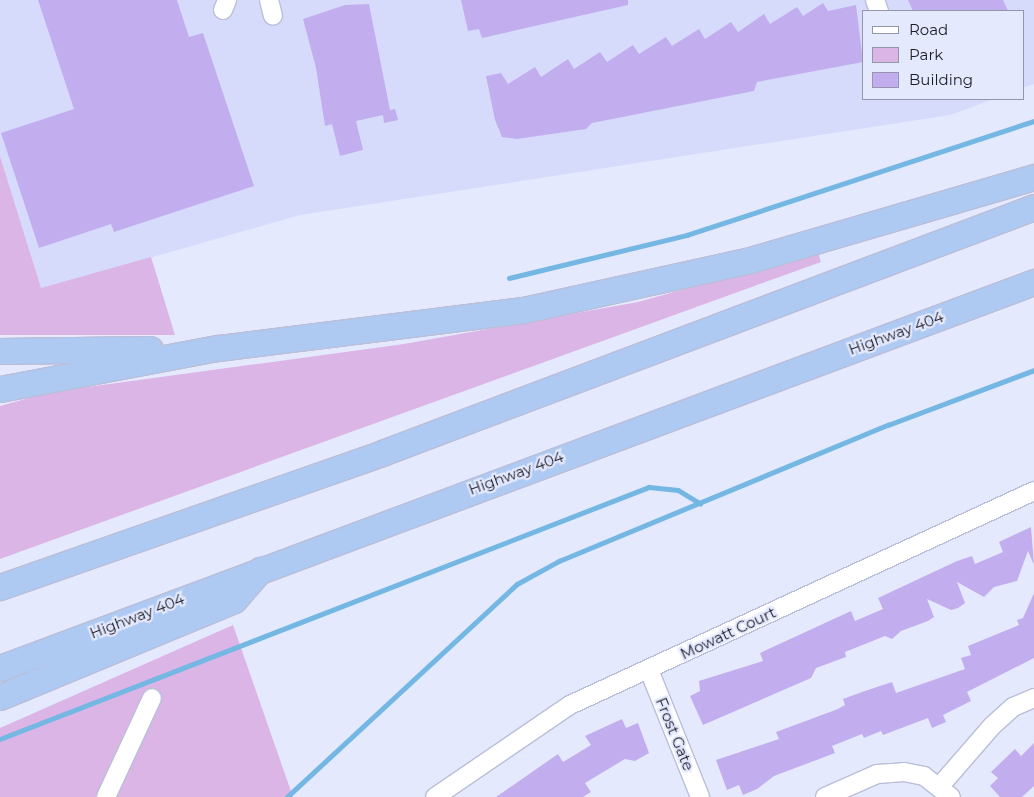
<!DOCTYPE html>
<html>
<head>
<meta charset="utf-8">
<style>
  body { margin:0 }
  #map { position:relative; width:1034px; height:797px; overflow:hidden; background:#e5e9fe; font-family:Montserrat,sans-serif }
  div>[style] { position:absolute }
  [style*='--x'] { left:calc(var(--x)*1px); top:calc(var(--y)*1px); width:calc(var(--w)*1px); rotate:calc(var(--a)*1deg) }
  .built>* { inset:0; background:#d6dbfc }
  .green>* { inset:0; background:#dcb5e7 }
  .stream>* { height:4.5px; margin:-2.25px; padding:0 2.25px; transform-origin:2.25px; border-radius:2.25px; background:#74b7e2 }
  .building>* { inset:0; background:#c2aeee }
  .roads { filter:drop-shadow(1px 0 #babed8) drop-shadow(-1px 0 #babed8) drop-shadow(0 1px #babed8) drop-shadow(0 -1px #babed8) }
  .minor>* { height:18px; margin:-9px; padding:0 9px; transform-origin:9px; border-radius:9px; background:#fff }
  .highway>* { height:25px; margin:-12.5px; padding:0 12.5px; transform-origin:12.5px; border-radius:12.5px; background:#aecaf3 }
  span { translate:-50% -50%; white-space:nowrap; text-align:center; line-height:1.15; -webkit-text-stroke:4.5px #e5e9fe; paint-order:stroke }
  .street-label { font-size:15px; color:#1b1c26 }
  .legend { position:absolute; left:862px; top:10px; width:162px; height:90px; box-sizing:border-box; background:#e5e9fe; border:1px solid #9497a8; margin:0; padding:6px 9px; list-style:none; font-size:15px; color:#1b1c26 }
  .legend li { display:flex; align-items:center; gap:10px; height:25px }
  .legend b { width:25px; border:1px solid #9497a8 }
</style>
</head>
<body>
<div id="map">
  <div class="built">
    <i style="clip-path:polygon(0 0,1034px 0,1034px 84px,1023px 88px,1023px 11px,863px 11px,863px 99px,994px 99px,950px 115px,300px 215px,41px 289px,0 156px)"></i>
  </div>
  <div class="green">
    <i style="clip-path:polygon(0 156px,41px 288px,151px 257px,175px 335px,0 335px)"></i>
    <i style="clip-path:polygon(818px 252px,821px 262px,0 559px,0 406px,51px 392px,404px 344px,638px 302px)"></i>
    <i style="clip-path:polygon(233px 625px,293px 797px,0 797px,0 728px)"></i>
  </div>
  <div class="stream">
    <i style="--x:509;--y:278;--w:183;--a:-13.6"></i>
    <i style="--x:687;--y:235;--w:365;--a:-18.2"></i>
    <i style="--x:0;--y:739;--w:696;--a:-21.22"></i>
    <i style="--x:649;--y:487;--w:29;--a:6"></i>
    <i style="--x:678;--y:490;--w:26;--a:31"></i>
    <i style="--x:287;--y:797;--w:313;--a:-42.8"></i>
    <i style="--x:517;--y:584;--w:48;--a:-28.7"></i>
    <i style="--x:559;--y:561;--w:356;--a:-22.5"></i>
    <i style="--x:888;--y:425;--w:156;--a:-20.6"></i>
  </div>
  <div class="building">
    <i style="clip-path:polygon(38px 0,177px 0,189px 37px,203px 33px,254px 186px,114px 232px,111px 224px,39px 248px,1px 133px,74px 109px)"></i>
    <i style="clip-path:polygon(461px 0,628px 0,628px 5px,482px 38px,479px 29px,468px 31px)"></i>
    <i style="clip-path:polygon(908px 0,1003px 0,1008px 11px,913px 11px)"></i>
    <i style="clip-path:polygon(823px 3px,828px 11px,856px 5px,863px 62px,757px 82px,754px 91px,592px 123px,586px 129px,517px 139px,502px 137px,495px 120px,486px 76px,501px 73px,508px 84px,535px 67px,541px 77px,568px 59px,574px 69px,600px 52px,607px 62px,633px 45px,639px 54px,666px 37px,672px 46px,699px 29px,705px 39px,731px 22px,738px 32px,764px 14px,770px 24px,797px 7px,803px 16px)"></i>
    <i style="clip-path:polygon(369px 4px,390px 110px,395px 109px,398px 120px,384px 123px,383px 115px,356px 121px,363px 150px,340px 156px,332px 124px,325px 126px,316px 68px,303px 19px,345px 5px)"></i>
    <i style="clip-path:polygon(1031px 527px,1034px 565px,1028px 551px,1017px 581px,994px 587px,984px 597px,957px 582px,965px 603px,958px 608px,951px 610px,927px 599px,934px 617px,928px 621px,901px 631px,892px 639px,885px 636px,845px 652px,846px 657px,816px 668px,811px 678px,703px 725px,690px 696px,700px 691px,699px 681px,763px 661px,760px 653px,851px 611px,855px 621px,883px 609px,878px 598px,957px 561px,972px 556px,975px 564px,1003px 552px,999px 542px)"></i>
    <i style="clip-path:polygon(1034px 593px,1034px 658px,967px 692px,971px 701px,943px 715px,946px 722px,932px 728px,928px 718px,883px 735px,881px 731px,864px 738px,862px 734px,832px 746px,835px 753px,774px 776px,757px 789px,743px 795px,739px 785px,727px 790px,716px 760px,779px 739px,776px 732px,838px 709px,845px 705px,843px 699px,862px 692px,892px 682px,896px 693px,965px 669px,961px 658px,971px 655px,968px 646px,1019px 625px,1017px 620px,1023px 618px)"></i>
    <i style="clip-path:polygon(622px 719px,626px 728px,638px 723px,649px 753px,635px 761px,625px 759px,585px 783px,591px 792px,583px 797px,496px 797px,558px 754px,563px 762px,591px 745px,585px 736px)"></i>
    <i style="clip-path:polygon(1034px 743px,1034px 786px,1022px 797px,1000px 797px,990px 786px,998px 778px,991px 772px,1015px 749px,1021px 756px)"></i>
  </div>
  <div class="roads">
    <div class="minor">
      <i style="--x:269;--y:0;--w:16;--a:76"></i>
      <i style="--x:875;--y:0;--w:12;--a:70"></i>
      <i style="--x:223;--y:10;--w:11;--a:-68"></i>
      <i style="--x:649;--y:670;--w:137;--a:68.1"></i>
      <i style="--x:940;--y:786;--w:79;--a:-49.1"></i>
      <i style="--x:992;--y:726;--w:28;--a:-42"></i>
      <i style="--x:1013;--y:707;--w:23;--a:-23"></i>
      <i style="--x:106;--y:797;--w:109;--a:-65.1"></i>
      <i style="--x:435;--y:797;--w:163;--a:-34.3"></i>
      <i style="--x:570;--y:705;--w:511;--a:-24.76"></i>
      <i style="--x:825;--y:797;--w:57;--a:-23.9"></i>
      <i style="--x:877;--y:774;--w:27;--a:-4"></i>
      <i style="--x:904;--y:772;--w:20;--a:11"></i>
      <i style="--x:924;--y:776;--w:34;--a:38"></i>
    </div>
    <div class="highway">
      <i style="--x:0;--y:351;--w:150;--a:-0.8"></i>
      <i style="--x:0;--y:389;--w:222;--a:-10.7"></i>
      <i style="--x:218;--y:348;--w:307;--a:-7.1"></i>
      <i style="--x:523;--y:310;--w:232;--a:-12.4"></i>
      <i style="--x:750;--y:260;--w:296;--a:-16.3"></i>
      <i style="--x:0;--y:587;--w:405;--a:-19.3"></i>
      <i style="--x:382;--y:453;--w:697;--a:-20.67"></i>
      <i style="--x:0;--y:668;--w:1104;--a:-20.47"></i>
      <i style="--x:0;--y:697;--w:253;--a:-22.5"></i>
      <i style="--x:234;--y:600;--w:40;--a:-49"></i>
    </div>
  </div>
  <div class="street-label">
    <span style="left:896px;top:333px;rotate:-20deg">Highway 404</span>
    <span style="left:516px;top:473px;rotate:-20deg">Highway 404</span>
    <span style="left:137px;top:616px;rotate:-21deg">Highway 404</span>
    <span style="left:728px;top:633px;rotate:-25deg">Mowatt Court</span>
    <span style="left:675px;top:734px;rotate:68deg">Frost Gate</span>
  </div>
  <ul class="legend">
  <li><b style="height:6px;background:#fff"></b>Road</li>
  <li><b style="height:14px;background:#dcb5e7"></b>Park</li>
  <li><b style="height:14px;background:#c2aeee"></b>Building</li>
  </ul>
</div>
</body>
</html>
